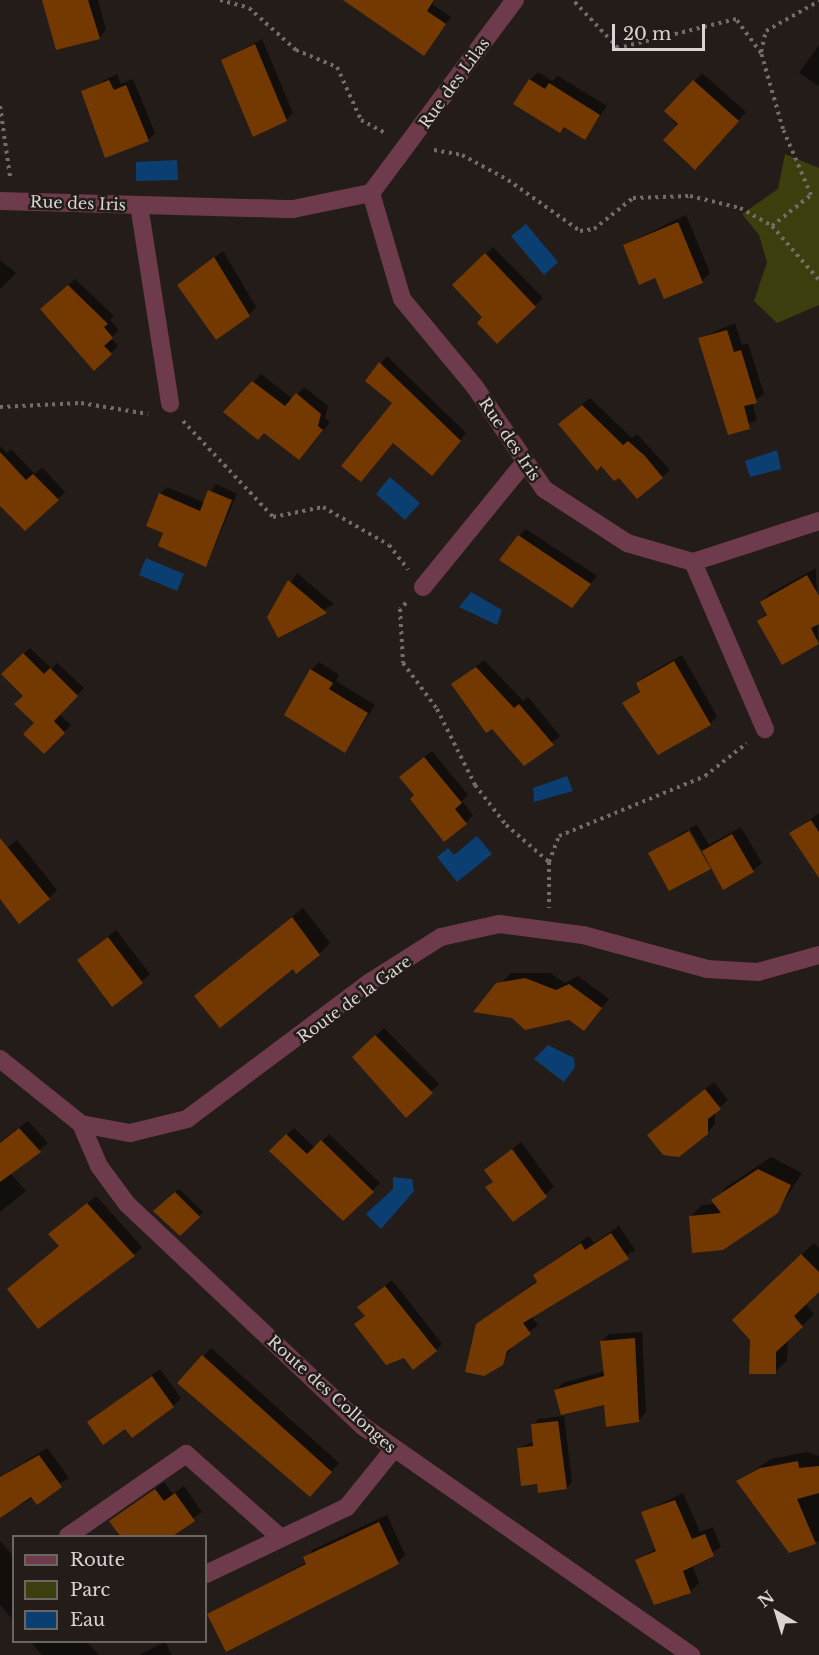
<!DOCTYPE html>
<html>
<head>
<meta charset="utf-8">
<style>
  body { margin:0 }
  #map { position:relative; width:819px; height:1655px; overflow:hidden; background:#231c18; font-family:"Libre Baskerville",serif }
  div>[style] { position:absolute }
  [style*='--x'] { left:calc(var(--x)*1px); top:calc(var(--y)*1px); width:calc(var(--w)*1px); rotate:calc(var(--a)*1deg) }
  .green>* { inset:0; background:#3c3e0e }
  .water>* { inset:0; background:#0b3f72 }
  .shadow>* { inset:0; background:#0007 }
  .building>* { inset:0; background:#743900 }
  .path>* { height:4px; margin-top:-2px; transform-origin:0; background:repeating-linear-gradient(90deg,#736d6a 0 3px,transparent 0 7.5px) }
  .minor>* { height:18px; margin:-9px; padding:0 9px; transform-origin:9px; border-radius:9px; background:#6d3b4b }
  span { translate:-50% -50%; white-space:nowrap; text-align:center; line-height:1.15; -webkit-text-stroke:5px #231c18; paint-order:stroke }
  .street-label { font-size:16px; color:#d8d4d1 }
  .legend { position:absolute; left:12px; top:1535px; width:195px; height:108px; box-sizing:border-box; background:#231c18; border:2px solid #6b6662; margin:0; padding:8px 10px; list-style:none; font-size:18px; color:#d8d4d1 }
  .legend li { display:flex; align-items:center; gap:12px; height:30px }
  .legend b { width:30px; border:2px solid #6b6662 }
  .north { position:absolute; left:747px; top:1583px; width:60px; height:60px; -webkit-text-stroke:4px #231c18; paint-order:stroke; rotate:322deg; font-size:16px; font-weight:700; line-height:24px; text-align:center; color:#d8d4d1 }
  .north::after { content:''; display:block; margin:auto; width:21px; height:27px; background:#d8d4d1; clip-path:polygon(50% 0,100% 100%,50% 72%,0 100%) }
  .scale { position:absolute; left:612px; top:24px; width:93px; height:27px; box-sizing:border-box; border:3px solid #d8d4d1; border-top:0; padding-left:8px; font-size:18px; line-height:21px; white-space:nowrap; color:#d8d4d1; -webkit-text-stroke:4px #231c18; paint-order:stroke }
</style>
</head>
<body>
<div id="map">
  <div class="green">
    <i style="clip-path:polygon(785px 154px,819px 168px,819px 305px,777px 323px,754px 301px,767px 262px,759px 235px,742px 214px,778px 189px)"></i>
  </div>
  <div class="water">
    <i style="clip-path:polygon(177px 160px,178px 180px,136px 181px,136px 162px)"></i>
    <i style="clip-path:polygon(526px 224px,558px 262px,544px 275px,511px 236px)"></i>
    <i style="clip-path:polygon(777px 450px,781px 469px,750px 477px,745px 461px)"></i>
    <i style="clip-path:polygon(390px 477px,420px 503px,405px 520px,376px 494px)"></i>
    <i style="clip-path:polygon(146px 558px,184px 574px,177px 591px,139px 575px)"></i>
    <i style="clip-path:polygon(471px 592px,502px 610px,497px 625px,459px 607px)"></i>
    <i style="clip-path:polygon(567px 776px,573px 791px,534px 802px,533px 788px)"></i>
    <i style="clip-path:polygon(477px 836px,492px 854px,457px 882px,437px 857px,448px 848px,454px 855px)"></i>
    <i style="clip-path:polygon(548px 1045px,574px 1058px,575px 1067px,564px 1082px,534px 1059px)"></i>
    <i style="clip-path:polygon(393px 1177px,412px 1179px,414px 1191px,381px 1229px,366px 1214px,393px 1189px)"></i>
  </div>
  <div class="shadow">
    <i style="clip-path:polygon(44px 0,98px 0,106px 30px,99px 38px)"></i>
    <i style="clip-path:polygon(346px 0,435px 0,432px 4px,451px 17px,424px 54px)"></i>
    <i style="clip-path:polygon(262px 39px,293px 113px,286px 120px,222px 61px)"></i>
    <i style="clip-path:polygon(819px 45px,819px 86px,799px 73px)"></i>
    <i style="clip-path:polygon(538px 72px,552px 81px,558px 76px,607px 106px,585px 138px,566px 126px,560px 132px,530px 80px)"></i>
    <i style="clip-path:polygon(702px 73px,746px 112px,703px 160px,666px 111px)"></i>
    <i style="clip-path:polygon(117px 74px,121px 84px,133px 79px,155px 133px,148px 140px,82px 92px)"></i>
    <i style="clip-path:polygon(686px 215px,710px 273px,702px 281px,624px 245px)"></i>
    <i style="clip-path:polygon(493px 247px,543px 298px,497px 342px,484px 317px,454px 285px)"></i>
    <i style="clip-path:polygon(223px 251px,256px 307px,249px 315px,179px 285px)"></i>
    <i style="clip-path:polygon(0 260px,16px 273px,0 289px)"></i>
    <i style="clip-path:polygon(75px 279px,114px 316px,110px 320px,119px 330px,111px 338px,118px 346px,111px 353px,49px 302px)"></i>
    <i style="clip-path:polygon(735px 323px,742px 345px,748px 343px,764px 394px,752px 402px,757px 420px,729px 433px,700px 338px)"></i>
    <i style="clip-path:polygon(387px 356px,466px 433px,439px 467px,394px 403px,367px 381px)"></i>
    <i style="clip-path:polygon(261px 374px,293px 399px,304px 387px,328px 406px,325px 418px,330px 422px,306px 451px,225px 412px)"></i>
    <i style="clip-path:polygon(590px 398px,632px 438px,637px 434px,670px 470px,662px 477px,568px 416px)"></i>
    <i style="clip-path:polygon(0 446px,7px 453px,11px 449px,35px 474px,42px 467px,65px 492px,58px 499px,0 504px)"></i>
    <i style="clip-path:polygon(216px 484px,237px 494px,206px 566px,165px 532px,160px 494px,167px 487px,205px 503px)"></i>
    <i style="clip-path:polygon(526px 529px,597px 576px,579px 599px,519px 536px)"></i>
    <i style="clip-path:polygon(816px 568px,818px 643px,759px 621px,767px 613px,761px 602px,769px 594px)"></i>
    <i style="clip-path:polygon(297px 573px,334px 604px,279px 636px,269px 617px)"></i>
    <i style="clip-path:polygon(30px 648px,52px 669px,57px 663px,84px 688px,59px 714px,71px 725px,44px 752px,25px 695px,4px 674px)"></i>
    <i style="clip-path:polygon(682px 655px,717px 716px,710px 724px,624px 703px,641px 690px,638px 683px,645px 676px)"></i>
    <i style="clip-path:polygon(484px 660px,523px 701px,528px 697px,560px 736px,524px 764px,453px 685px)"></i>
    <i style="clip-path:polygon(319px 662px,339px 675px,336px 681px,375px 705px,345px 751px,311px 670px)"></i>
    <i style="clip-path:polygon(432px 751px,468px 795px,462px 801px,473px 815px,466px 823px,409px 769px)"></i>
    <i style="clip-path:polygon(819px 813px,819px 860px,791px 833px)"></i>
    <i style="clip-path:polygon(697px 825px,709px 845px,741px 827px,762px 863px,753px 871px,711px 866px,689px 828px)"></i>
    <i style="clip-path:polygon(687px 830px,710px 867px,670px 889px,650px 853px)"></i>
    <i style="clip-path:polygon(17px 840px,57px 890px,49px 898px,0 896px,0 854px)"></i>
    <i style="clip-path:polygon(303px 908px,330px 943px,319px 954px,196px 996px)"></i>
    <i style="clip-path:polygon(116px 930px,150px 974px,112px 1005px,79px 960px)"></i>
    <i style="clip-path:polygon(511px 973px,550px 973px,565px 983px,578px 976px,609px 999px,584px 1029px,570px 1019px,476px 1011px)"></i>
    <i style="clip-path:polygon(384px 1028px,439px 1084px,407px 1115px,354px 1057px)"></i>
    <i style="clip-path:polygon(714px 1082px,728px 1100px,715px 1112px,715px 1124px,707px 1133px,657px 1127px)"></i>
    <i style="clip-path:polygon(28px 1121px,48px 1143px,10px 1173px,26px 1191px,0 1212px,0 1142px)"></i>
    <i style="clip-path:polygon(294px 1128px,315px 1148px,329px 1134px,380px 1183px,343px 1219px,271px 1151px)"></i>
    <i style="clip-path:polygon(521px 1142px,554px 1187px,513px 1220px,487px 1187px,494px 1181px,486px 1171px)"></i>
    <i style="clip-path:polygon(771px 1157px,802px 1173px,777px 1212px,690px 1217px,702px 1205px,716px 1204px,725px 1188px)"></i>
    <i style="clip-path:polygon(179px 1189px,203px 1212px,180px 1233px,155px 1211px)"></i>
    <i style="clip-path:polygon(96px 1196px,142px 1247px,134px 1255px,60px 1245px,50px 1234px)"></i>
    <i style="clip-path:polygon(619px 1226px,635px 1250px,531px 1316px,538px 1325px,513px 1345px,502px 1363px,477px 1325px,538px 1280px,535px 1276px,543px 1268px,589px 1236px,594px 1243px)"></i>
    <i style="clip-path:polygon(814px 1243px,819px 1248px,819px 1290px,805px 1303px,814px 1314px,788px 1339px,787px 1360px,775px 1372px,752px 1339px,745px 1308px)"></i>
    <i style="clip-path:polygon(392px 1280px,442px 1344px,436px 1350px,404px 1356px,356px 1324px,366px 1315px,359px 1307px)"></i>
    <i style="clip-path:polygon(642px 1332px,646px 1412px,639px 1420px,605px 1403px,556px 1390px,563px 1383px,605px 1371px,602px 1342px,609px 1334px)"></i>
    <i style="clip-path:polygon(211px 1348px,339px 1463px,318px 1487px,179px 1382px)"></i>
    <i style="clip-path:polygon(160px 1369px,181px 1398px,173px 1406px,132px 1436px,125px 1427px,89px 1422px)"></i>
    <i style="clip-path:polygon(564px 1416px,572px 1482px,567px 1488px,539px 1483px,519px 1448px,534px 1441px,533px 1425px,538px 1419px)"></i>
    <i style="clip-path:polygon(47px 1448px,69px 1478px,0 1516px,0 1477px)"></i>
    <i style="clip-path:polygon(807px 1452px,819px 1456px,819px 1541px,790px 1552px,738px 1481px,771px 1459px)"></i>
    <i style="clip-path:polygon(164px 1482px,173px 1494px,184px 1486px,202px 1512px,170px 1536px,114px 1536px,119px 1533px,111px 1521px)"></i>
    <i style="clip-path:polygon(683px 1493px,700px 1532px,713px 1527px,721px 1547px,692px 1565px,699px 1583px,691px 1591px,655px 1603px,637px 1560px,657px 1548px,643px 1513px)"></i>
    <i style="clip-path:polygon(387px 1515px,405px 1555px,398px 1562px,208px 1615px,307px 1562px,312px 1550px)"></i>
    <i style="clip-path:polygon(0 1541px,14px 1557px,14px 1621px,0 1605px)"></i>
    <i style="clip-path:polygon(31px 1642px,87px 1642px,99px 1655px,42px 1655px)"></i>
    <i style="clip-path:polygon(165px 1642px,172px 1655px,139px 1655px)"></i>
  </div>
  <div class="building">
    <i style="clip-path:polygon(42px 0,88px 0,100px 39px,56px 50px)"></i>
    <i style="clip-path:polygon(343px 0,434px 0,427px 11px,446px 24px,424px 56px)"></i>
    <i style="clip-path:polygon(255px 44px,287px 121px,253px 137px,221px 60px)"></i>
    <i style="clip-path:polygon(529px 79px,545px 89px,549px 83px,600px 115px,585px 140px,564px 127px,560px 133px,513px 104px)"></i>
    <i style="clip-path:polygon(109px 80px,114px 90px,126px 85px,149px 141px,105px 158px,81px 91px)"></i>
    <i style="clip-path:polygon(693px 80px,739px 121px,695px 170px,663px 140px,678px 124px,664px 111px)"></i>
    <i style="clip-path:polygon(678px 222px,703px 283px,664px 299px,655px 278px,639px 285px,623px 245px)"></i>
    <i style="clip-path:polygon(485px 253px,536px 307px,497px 344px,477px 323px,482px 317px,452px 285px)"></i>
    <i style="clip-path:polygon(214px 257px,250px 316px,216px 340px,177px 285px)"></i>
    <i style="clip-path:polygon(68px 285px,108px 324px,104px 327px,113px 338px,104px 346px,112px 354px,94px 371px,40px 309px)"></i>
    <i style="clip-path:polygon(727px 330px,734px 352px,741px 350px,757px 403px,744px 406px,750px 429px,728px 435px,698px 338px)"></i>
    <i style="clip-path:polygon(379px 362px,461px 441px,432px 476px,393px 443px,361px 482px,341px 466px,392px 403px,365px 381px)"></i>
    <i style="clip-path:polygon(252px 381px,285px 406px,296px 393px,321px 414px,318px 426px,323px 430px,299px 460px,264px 433px,258px 440px,223px 412px)"></i>
    <i style="clip-path:polygon(582px 405px,623px 445px,628px 441px,645px 456px,663px 478px,637px 499px,619px 478px,614px 481px,601px 466px,597px 471px,558px 424px)"></i>
    <i style="clip-path:polygon(0 452px,26px 480px,33px 474px,59px 500px,25px 531px,0 506px)"></i>
    <i style="clip-path:polygon(208px 490px,232px 500px,206px 567px,158px 546px,163px 533px,146px 526px,159px 493px,200px 511px)"></i>
    <i style="clip-path:polygon(518px 535px,591px 584px,572px 608px,499px 560px)"></i>
    <i style="clip-path:polygon(807px 575px,819px 596px,819px 624px,811px 628px,819px 644px,782px 665px,757px 621px,767px 615px,760px 602px)"></i>
    <i style="clip-path:polygon(288px 580px,327px 613px,278px 638px,267px 617px)"></i>
    <i style="clip-path:polygon(23px 653px,44px 674px,50px 668px,78px 696px,54px 721px,65px 733px,44px 754px,23px 734px,34px 723px,14px 704px,23px 696px,1px 674px)"></i>
    <i style="clip-path:polygon(674px 661px,711px 725px,658px 755px,622px 703px,640px 692px,636px 683px)"></i>
    <i style="clip-path:polygon(476px 667px,514px 708px,519px 704px,554px 745px,524px 766px,492px 729px,486px 733px,451px 684px)"></i>
    <i style="clip-path:polygon(310px 669px,333px 683px,329px 689px,368px 713px,345px 753px,284px 715px)"></i>
    <i style="clip-path:polygon(424px 757px,462px 803px,455px 809px,467px 824px,444px 842px,410px 799px,414px 795px,399px 777px)"></i>
    <i style="clip-path:polygon(811px 820px,819px 832px,819px 878px,789px 833px)"></i>
    <i style="clip-path:polygon(689px 831px,711px 869px,669px 891px,648px 853px)"></i>
    <i style="clip-path:polygon(732px 834px,754px 872px,723px 890px,702px 851px)"></i>
    <i style="clip-path:polygon(0 838px,50px 899px,19px 924px,0 899px)"></i>
    <i style="clip-path:polygon(292px 917px,320px 955px,296px 974px,293px 969px,220px 1028px,194px 996px)"></i>
    <i style="clip-path:polygon(108px 937px,143px 983px,112px 1007px,77px 960px)"></i>
    <i style="clip-path:polygon(525px 978px,556px 990px,569px 984px,602px 1008px,584px 1031px,569px 1020px,525px 1030px,512px 1018px,473px 1012px,496px 983px)"></i>
    <i style="clip-path:polygon(375px 1035px,433px 1093px,406px 1118px,352px 1057px)"></i>
    <i style="clip-path:polygon(705px 1089px,721px 1109px,708px 1119px,708px 1134px,679px 1157px,663px 1155px,647px 1135px)"></i>
    <i style="clip-path:polygon(19px 1128px,41px 1152px,0 1182px,0 1143px)"></i>
    <i style="clip-path:polygon(286px 1134px,307px 1154px,321px 1140px,374px 1192px,343px 1221px,269px 1151px)"></i>
    <i style="clip-path:polygon(512px 1149px,547px 1197px,513px 1222px,485px 1187px,493px 1182px,484px 1170px)"></i>
    <i style="clip-path:polygon(758px 1169px,791px 1185px,778px 1213px,723px 1250px,692px 1253px,689px 1216px,721px 1213px,711px 1200px)"></i>
    <i style="clip-path:polygon(175px 1192px,200px 1217px,180px 1236px,153px 1211px)"></i>
    <i style="clip-path:polygon(87px 1203px,135px 1256px,38px 1329px,7px 1289px,59px 1246px,48px 1234px)"></i>
    <i style="clip-path:polygon(611px 1233px,629px 1259px,523px 1323px,531px 1334px,507px 1351px,503px 1365px,484px 1376px,465px 1372px,476px 1324px,537px 1282px,533px 1275px,581px 1243px,585px 1250px)"></i>
    <i style="clip-path:polygon(801px 1254px,819px 1272px,819px 1292px,794px 1316px,803px 1327px,776px 1352px,776px 1374px,749px 1374px,750px 1340px,732px 1320px)"></i>
    <i style="clip-path:polygon(385px 1286px,437px 1351px,413px 1370px,404px 1358px,386px 1365px,354px 1324px,365px 1316px,357px 1307px)"></i>
    <i style="clip-path:polygon(635px 1338px,639px 1422px,606px 1427px,604px 1405px,561px 1415px,554px 1390px,604px 1376px,600px 1341px)"></i>
    <i style="clip-path:polygon(202px 1355px,332px 1472px,310px 1497px,177px 1383px)"></i>
    <i style="clip-path:polygon(152px 1376px,174px 1407px,132px 1438px,125px 1429px,103px 1445px,87px 1422px)"></i>
    <i style="clip-path:polygon(558px 1421px,567px 1489px,538px 1493px,537px 1484px,521px 1486px,517px 1448px,533px 1446px,531px 1424px)"></i>
    <i style="clip-path:polygon(39px 1455px,62px 1487px,37px 1505px,31px 1497px,0 1518px,0 1477px)"></i>
    <i style="clip-path:polygon(798px 1461px,799px 1468px,819px 1466px,819px 1493px,797px 1499px,816px 1544px,789px 1553px,736px 1481px,760px 1468px)"></i>
    <i style="clip-path:polygon(155px 1489px,164px 1501px,175px 1493px,195px 1521px,173px 1536px,120px 1536px,109px 1521px)"></i>
    <i style="clip-path:polygon(675px 1500px,692px 1539px,705px 1534px,714px 1556px,683px 1571px,691px 1593px,654px 1605px,635px 1560px,656px 1551px,641px 1512px)"></i>
    <i style="clip-path:polygon(379px 1522px,399px 1564px,226px 1652px,207px 1614px,306px 1564px,303px 1557px)"></i>
  </div>
  <div class="path">
    <i style="--x:220;--y:0;--w:30;--a:15"></i>
    <i style="--x:249;--y:8;--w:63;--a:41.8"></i>
    <i style="--x:296;--y:50;--w:44;--a:22.5"></i>
    <i style="--x:337;--y:67;--w:58;--a:65.6"></i>
    <i style="--x:361;--y:120;--w:27;--a:28"></i>
    <i style="--x:761;--y:52;--w:22;--a:-77"></i>
    <i style="--x:766;--y:31;--w:61;--a:-29.5"></i>
    <i style="--x:0;--y:106;--w:71;--a:81.9"></i>
    <i style="--x:434;--y:150;--w:28;--a:10"></i>
    <i style="--x:462;--y:155;--w:52;--a:28.5"></i>
    <i style="--x:508;--y:180;--w:88;--a:35.3"></i>
    <i style="--x:580;--y:231;--w:14;--a:-8"></i>
    <i style="--x:594;--y:229;--w:50;--a:-38.5"></i>
    <i style="--x:633;--y:198;--w:57;--a:-2"></i>
    <i style="--x:690;--y:196;--w:51;--a:13.5"></i>
    <i style="--x:740;--y:208;--w:37;--a:29"></i>
    <i style="--x:772;--y:226;--w:50;--a:-38.5"></i>
    <i style="--x:811;--y:195;--w:72;--a:-113"></i>
    <i style="--x:783;--y:129;--w:79;--a:-106.1"></i>
    <i style="--x:761;--y:53;--w:42;--a:-126.3"></i>
    <i style="--x:736;--y:19;--w:122;--a:166.2"></i>
    <i style="--x:618;--y:48;--w:66;--a:-133.2"></i>
    <i style="--x:772;--y:226;--w:72;--a:49"></i>
    <i style="--x:0;--y:407;--w:81;--a:-2.8"></i>
    <i style="--x:81;--y:403;--w:68;--a:9.3"></i>
    <i style="--x:183;--y:421;--w:132;--a:46.8"></i>
    <i style="--x:273;--y:517;--w:51;--a:-11.3"></i>
    <i style="--x:323;--y:507;--w:76;--a:29.9"></i>
    <i style="--x:389;--y:545;--w:31;--a:52"></i>
    <i style="--x:406;--y:603;--w:8;--a:135"></i>
    <i style="--x:400;--y:609;--w:54;--a:86.8"></i>
    <i style="--x:403;--y:663;--w:57;--a:53.5"></i>
    <i style="--x:437;--y:709;--w:85;--a:63.4"></i>
    <i style="--x:475;--y:785;--w:51;--a:52.2"></i>
    <i style="--x:506;--y:825;--w:57;--a:40.7"></i>
    <i style="--x:549;--y:862;--w:46;--a:90"></i>
    <i style="--x:549;--y:862;--w:28;--a:-69"></i>
    <i style="--x:559;--y:836;--w:158;--a:-22.3"></i>
    <i style="--x:705;--y:776;--w:53;--a:-38.2"></i>
  </div>
  <div class="minor">
    <i style="--x:371;--y:193;--w:110;--a:73.7"></i>
    <i style="--x:402;--y:299;--w:114;--a:50.3"></i>
    <i style="--x:475;--y:387;--w:123;--a:55.9"></i>
    <i style="--x:544;--y:489;--w:99;--a:33"></i>
    <i style="--x:627;--y:543;--w:69;--a:16.1"></i>
    <i style="--x:693;--y:562;--w:133;--a:-18"></i>
    <i style="--x:0;--y:201;--w:293;--a:1.6"></i>
    <i style="--x:293;--y:209;--w:80;--a:-11.6"></i>
    <i style="--x:371;--y:193;--w:241;--a:-53.3"></i>
    <i style="--x:139;--y:205;--w:201;--a:81.1"></i>
    <i style="--x:693;--y:562;--w:182;--a:66.7"></i>
    <i style="--x:423;--y:587;--w:161;--a:-50.8"></i>
    <i style="--x:0;--y:1059;--w:104;--a:38.7"></i>
    <i style="--x:81;--y:1124;--w:50;--a:10.4"></i>
    <i style="--x:130;--y:1133;--w:59;--a:-13.8"></i>
    <i style="--x:187;--y:1119;--w:229;--a:-36.8"></i>
    <i style="--x:370;--y:982;--w:84;--a:-32.4"></i>
    <i style="--x:441;--y:937;--w:59;--a:-12.6"></i>
    <i style="--x:499;--y:924;--w:85;--a:7.5"></i>
    <i style="--x:583;--y:935;--w:129;--a:15.3"></i>
    <i style="--x:707;--y:969;--w:51;--a:3.4"></i>
    <i style="--x:758;--y:972;--w:63;--a:-15.6"></i>
    <i style="--x:81;--y:1124;--w:46;--a:66.8"></i>
    <i style="--x:99;--y:1166;--w:47;--a:53.6"></i>
    <i style="--x:127;--y:1204;--w:325;--a:43.3"></i>
    <i style="--x:364;--y:1427;--w:399;--a:34.9"></i>
    <i style="--x:68;--y:1536;--w:144;--a:-34.8"></i>
    <i style="--x:186;--y:1454;--w:127;--a:41.5"></i>
    <i style="--x:206;--y:1574;--w:156;--a:-25.4"></i>
    <i style="--x:347;--y:1507;--w:73;--a:-51.1"></i>
  </div>
  <div class="street-label">
    <span style="left:454px;top:83px;rotate:-54deg">Rue des Lilas</span>
    <span style="left:78px;top:203px;rotate:2deg">Rue des Iris</span>
    <span style="left:510px;top:439px;rotate:56deg">Rue des Iris</span>
    <span style="left:354px;top:999px;rotate:-36deg">Route de la Gare</span>
    <span style="left:332px;top:1394px;rotate:42deg">Route des Collonges</span>
  </div>
  <ul class="legend">
  <li><b style="height:8px;background:#6d3b4b"></b>Route</li>
  <li><b style="height:16px;background:#3c3e0e"></b>Parc</li>
  <li><b style="height:16px;background:#0b3f72"></b>Eau</li>
  </ul>
  <div class="north">N</div>
  <div class="scale">20 m</div>
</div>
</body>
</html>
